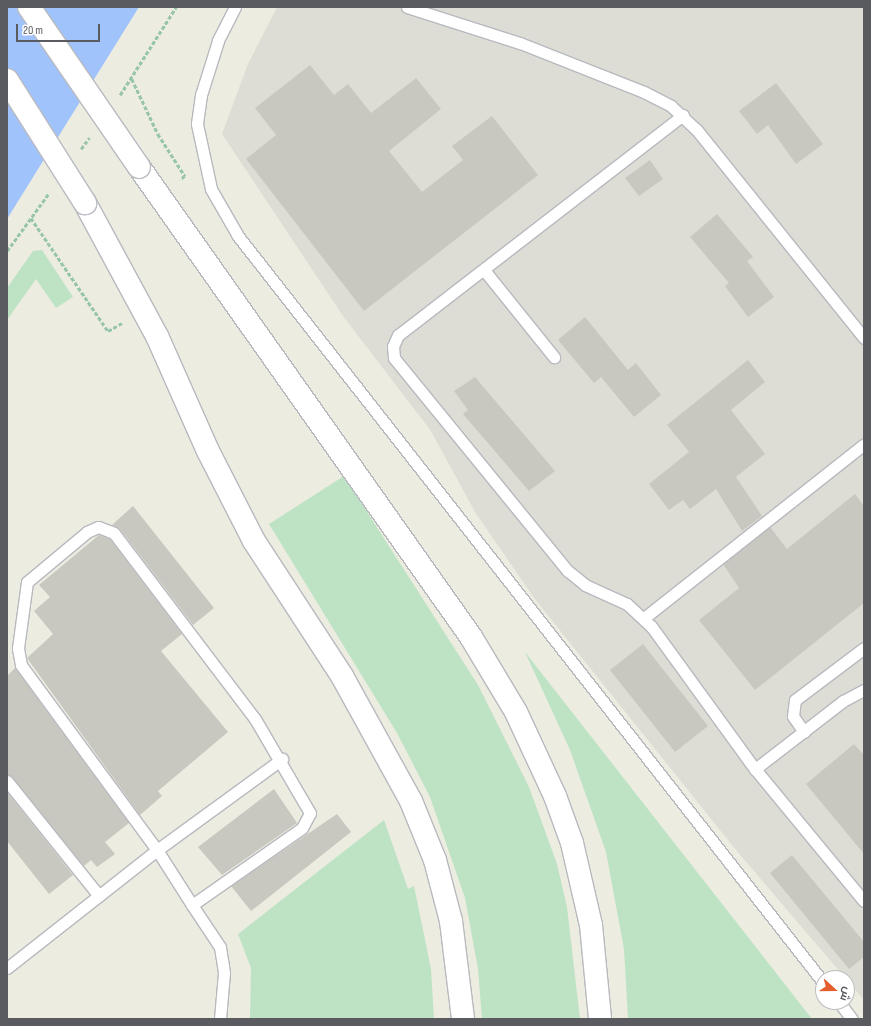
<!DOCTYPE html>
<html>
<head>
<meta charset="utf-8">
<style>
  body { margin:0 }
  #map { position:relative; width:871px; height:1026px; overflow:hidden; background:#ecece1; font-family:"Sofia Sans Condensed",Cairo,sans-serif }
  div>[style] { position:absolute }
  [style*='--x'] { left:calc(var(--x)*1px); top:calc(var(--y)*1px); width:calc(var(--w)*1px); rotate:calc(var(--a)*1deg) }
  .industrial>* { inset:0; background:#ddddd5 }
  .green>* { inset:0; background:#bde3c4 }
  .water>* { inset:0; background:#a0c3fc }
  .building>* { inset:0; background:#c9c8c0 }
  .path>* { height:2.5px; margin-top:-1.25px; transform-origin:0; background:repeating-linear-gradient(90deg,#97c4ac 0 4px,transparent 0 6px) }
  .roads { filter:drop-shadow(1px 0 #b8b9bf) drop-shadow(-1px 0 #b8b9bf) drop-shadow(0 1px #b8b9bf) drop-shadow(0 -1px #b8b9bf) }
  .lane>* { height:11px; margin:-5.5px; padding:0 5.5px; transform-origin:5.5px; border-radius:5.5px; background:#fff }
  .secondary>* { height:22px; margin:-11px; padding:0 11px; transform-origin:11px; border-radius:11px; background:#fff }
  .bridges { filter:drop-shadow(1px 0 #b9bbc2) drop-shadow(-1px 0 #b9bbc2) drop-shadow(0 1px #b9bbc2) drop-shadow(0 -1px #b9bbc2) }
  .secondary-bridge>* { height:22px; margin:-11px; padding:0 11px; transform-origin:11px; border-radius:11px; background:#fff }
  span { translate:-50% -50%; white-space:nowrap; text-align:center; line-height:1.15; -webkit-text-stroke:3px #fff; paint-order:stroke }
  .frame { position:absolute; inset:0; border:8px solid #595b61; pointer-events:none }
  .north { position:absolute; left:815px; top:970px; width:40px; height:40px; box-sizing:border-box; background:#fff; border:1px solid #bdbdc0; border-radius:50%; rotate:111deg; font-size:11px; font-weight:700; line-height:16px; text-align:center; color:#595b61 }
  .north::after { content:''; display:block; margin:auto; width:14px; height:18px; background:#e35f2f; clip-path:polygon(50% 0,100% 100%,50% 72%,0 100%) }
  .scale { position:absolute; left:16px; top:24px; width:84px; height:18px; box-sizing:border-box; border:2px solid #595b61; border-top:0; padding-left:5px; font-size:12px; line-height:14px; white-space:nowrap; color:#595b61; -webkit-text-stroke:3px #fff; paint-order:stroke }
</style>
</head>
<body>
<div id="map">
  <div class="industrial">
    <i style="clip-path:polygon(277px 7px,864px 7px,864px 1000px,736px 850px,534px 598px,475px 512px,431px 431px,343px 316px,222px 134px,248px 64px)"></i>
  </div>
  <div class="green">
    <i style="clip-path:polygon(42px 250px,73px 297px,56px 308px,36px 279px,7px 320px,7px 288px,33px 251px)"></i>
    <i style="clip-path:polygon(344px 476px,478px 685px,529px 787px,557px 864px,567px 907px,580px 1019px,482px 1019px,478px 969px,465px 898px,430px 797px,397px 733px,269px 524px)"></i>
    <i style="clip-path:polygon(525px 652px,812px 1019px,628px 1019px,624px 949px,606px 852px,570px 750px)"></i>
    <i style="clip-path:polygon(384px 820px,408px 889px,414px 886px,431px 969px,434px 1019px,250px 1019px,251px 968px,238px 934px)"></i>
  </div>
  <div class="water">
    <i style="clip-path:polygon(7px 7px,139px 7px,7px 219px)"></i>
  </div>
  <div class="building">
    <i style="clip-path:polygon(310px 65px,334px 95px,348px 84px,371px 113px,416px 78px,441px 109px,389px 151px,422px 192px,463px 160px,452px 146px,492px 116px,538px 175px,364px 311px,246px 159px,276px 135px,255px 108px)"></i>
    <i style="clip-path:polygon(776px 83px,823px 144px,796px 164px,768px 125px,757px 134px,739px 111px)"></i>
    <i style="clip-path:polygon(650px 160px,663px 179px,639px 196px,625px 178px)"></i>
    <i style="clip-path:polygon(717px 214px,753px 257px,747px 261px,774px 297px,748px 317px,725px 286px,729px 283px,690px 237px)"></i>
    <i style="clip-path:polygon(585px 317px,628px 370px,636px 363px,661px 395px,634px 417px,601px 377px,594px 383px,558px 340px)"></i>
    <i style="clip-path:polygon(748px 360px,765px 382px,731px 410px,765px 454px,736px 477px,762px 516px,742px 531px,716px 489px,690px 509px,683px 500px,669px 510px,649px 484px,689px 452px,667px 425px)"></i>
    <i style="clip-path:polygon(475px 377px,555px 471px,529px 491px,463px 414px,468px 410px,454px 391px)"></i>
    <i style="clip-path:polygon(855px 494px,864px 506px,864px 603px,755px 690px,699px 620px,739px 588px,723px 564px,770px 527px,787px 549px)"></i>
    <i style="clip-path:polygon(133px 506px,214px 608px,193px 625px,120px 529px,112px 525px)"></i>
    <i style="clip-path:polygon(99px 535px,110px 539px,182px 634px,161px 651px,228px 732px,158px 791px,162px 796px,140px 815px,27px 658px,53px 634px,34px 611px,50px 597px,39px 585px)"></i>
    <i style="clip-path:polygon(643px 644px,708px 726px,675px 752px,610px 670px)"></i>
    <i style="clip-path:polygon(15px 668px,129px 823px,105px 842px,115px 854px,97px 867px,91px 860px,84px 866px,7px 774px,7px 676px)"></i>
    <i style="clip-path:polygon(854px 744px,864px 755px,864px 854px,806px 784px)"></i>
    <i style="clip-path:polygon(274px 789px,297px 823px,222px 875px,198px 847px)"></i>
    <i style="clip-path:polygon(7px 792px,73px 875px,49px 894px,7px 841px)"></i>
    <i style="clip-path:polygon(337px 814px,351px 832px,251px 911px,231px 886px)"></i>
    <i style="clip-path:polygon(792px 855px,864px 942px,864px 957px,849px 969px,770px 873px)"></i>
  </div>
  <div class="path">
    <i style="--x:132;--y:79;--w:61;--a:64.7"></i>
    <i style="--x:158;--y:134;--w:50;--a:57.3"></i>
    <i style="--x:185;--y:176;--w:6;--a:141"></i>
    <i style="--x:120;--y:95;--w:104;--a:-57.5"></i>
    <i style="--x:81;--y:149;--w:14;--a:-54"></i>
    <i style="--x:31;--y:218;--w:137;--a:55.7"></i>
    <i style="--x:108;--y:331;--w:16;--a:-30"></i>
    <i style="--x:7;--y:251;--w:72;--a:-54.1"></i>
  </div>
  <div class="roads">
    <div class="lane">
      <i style="--x:235;--y:7;--w:38;--a:117"></i>
      <i style="--x:218;--y:41;--w:57;--a:107.5"></i>
      <i style="--x:201;--y:95;--w:29;--a:98"></i>
      <i style="--x:197;--y:124;--w:66;--a:77.8"></i>
      <i style="--x:211;--y:189;--w:54;--a:60.1"></i>
      <i style="--x:238;--y:236;--w:948;--a:51.9"></i>
      <i style="--x:407;--y:7;--w:119;--a:17.7"></i>
      <i style="--x:520;--y:43;--w:133;--a:21.6"></i>
      <i style="--x:644;--y:92;--w:30;--a:27"></i>
      <i style="--x:671;--y:106;--w:34;--a:43"></i>
      <i style="--x:696;--y:129;--w:268;--a:51.2"></i>
      <i style="--x:683;--y:115;--w:360;--a:142.3"></i>
      <i style="--x:398;--y:335;--w:12;--a:114"></i>
      <i style="--x:393;--y:346;--w:12;--a:85"></i>
      <i style="--x:394;--y:358;--w:275;--a:50.8"></i>
      <i style="--x:568;--y:571;--w:22;--a:39"></i>
      <i style="--x:585;--y:585;--w:46;--a:24.3"></i>
      <i style="--x:627;--y:604;--w:33;--a:43"></i>
      <i style="--x:651;--y:626;--w:177;--a:54"></i>
      <i style="--x:755;--y:769;--w:171;--a:50.5"></i>
      <i style="--x:484;--y:270;--w:112;--a:51.2"></i>
      <i style="--x:644;--y:618;--w:280;--a:-38.3"></i>
      <i style="--x:804;--y:732;--w:19;--a:-125"></i>
      <i style="--x:793;--y:716;--w:16;--a:-83"></i>
      <i style="--x:795;--y:700;--w:86;--a:-37"></i>
      <i style="--x:755;--y:769;--w:111;--a:-37.7"></i>
      <i style="--x:843;--y:701;--w:24;--a:-28"></i>
      <i style="--x:7;--y:781;--w:147;--a:51.3"></i>
      <i style="--x:192;--y:905;--w:134;--a:-35"></i>
      <i style="--x:302;--y:828;--w:17;--a:-62"></i>
      <i style="--x:310;--y:813;--w:109;--a:-120.3"></i>
      <i style="--x:255;--y:719;--w:233;--a:-127.2"></i>
      <i style="--x:114;--y:533;--w:17;--a:-159"></i>
      <i style="--x:98;--y:527;--w:12;--a:156"></i>
      <i style="--x:87;--y:532;--w:78;--a:140.2"></i>
      <i style="--x:27;--y:582;--w:67;--a:97.8"></i>
      <i style="--x:18;--y:648;--w:17;--a:80"></i>
      <i style="--x:21;--y:665;--w:230;--a:53.7"></i>
      <i style="--x:157;--y:850;--w:65;--a:57.5"></i>
      <i style="--x:192;--y:905;--w:50;--a:56.3"></i>
      <i style="--x:220;--y:947;--w:26;--a:81"></i>
      <i style="--x:224;--y:973;--w:46;--a:95"></i>
      <i style="--x:7;--y:968;--w:191;--a:-38.2"></i>
      <i style="--x:157;--y:850;--w:155;--a:-36.1"></i>
      <i style="--x:839;--y:1002;--w:21;--a:53"></i>
    </div>
    <div class="secondary">
      <i style="--x:139;--y:167;--w:575;--a:54.76"></i>
      <i style="--x:471;--y:637;--w:87;--a:59"></i>
      <i style="--x:516;--y:712;--w:93;--a:65.1"></i>
      <i style="--x:555;--y:796;--w:50;--a:70.1"></i>
      <i style="--x:572;--y:843;--w:84;--a:77"></i>
      <i style="--x:591;--y:925;--w:94;--a:84.5"></i>
      <i style="--x:85;--y:203;--w:151;--a:61.6"></i>
      <i style="--x:157;--y:336;--w:126;--a:66.1"></i>
      <i style="--x:208;--y:451;--w:101;--a:62.9"></i>
      <i style="--x:254;--y:541;--w:161;--a:56.9"></i>
      <i style="--x:342;--y:676;--w:143;--a:61.1"></i>
      <i style="--x:411;--y:801;--w:64;--a:67.9"></i>
      <i style="--x:435;--y:860;--w:63;--a:75.3"></i>
      <i style="--x:451;--y:921;--w:99;--a:83"></i>
    </div>
  </div>
  <div class="bridges">
    <div class="secondary-bridge">
      <i style="--x:29;--y:7;--w:194;--a:55.5"></i>
      <i style="--x:7;--y:80;--w:146;--a:57.6"></i>
    </div>
  </div>
  <div class="frame"></div>
  <div class="north">ش</div>
  <div class="scale">20 m</div>
</div>
</body>
</html>
